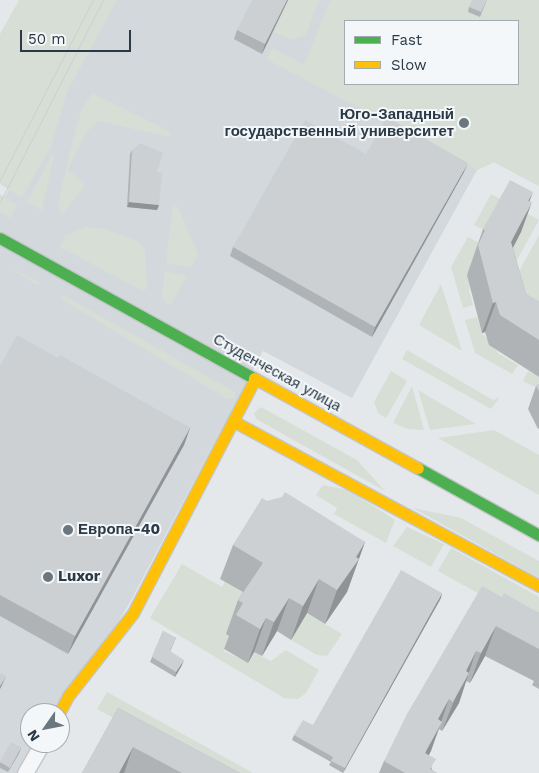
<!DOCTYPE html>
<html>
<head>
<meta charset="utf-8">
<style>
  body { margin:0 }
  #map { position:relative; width:539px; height:773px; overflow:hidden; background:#e5e8ea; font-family:"Work Sans",sans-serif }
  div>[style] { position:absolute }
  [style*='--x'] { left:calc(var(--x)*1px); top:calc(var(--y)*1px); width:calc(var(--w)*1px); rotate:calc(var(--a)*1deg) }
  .built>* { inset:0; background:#d3d8dd }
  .green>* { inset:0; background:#d7ded5 }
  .roads { filter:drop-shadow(1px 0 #c3c6c8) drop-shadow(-1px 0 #c3c6c8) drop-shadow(0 1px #c3c6c8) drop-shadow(0 -1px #c3c6c8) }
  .street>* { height:15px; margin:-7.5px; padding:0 7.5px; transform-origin:7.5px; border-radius:7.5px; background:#f4f6f7 }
  .fast>* { height:11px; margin:-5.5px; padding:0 5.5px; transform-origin:5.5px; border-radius:5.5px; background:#4caf50 }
  .slow>* { height:11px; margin:-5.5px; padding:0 5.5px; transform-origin:5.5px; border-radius:5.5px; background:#ffc107 }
  .tram>* { height:1px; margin:-0.5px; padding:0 0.5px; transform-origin:0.5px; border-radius:0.5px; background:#cdd0d2 }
  .wall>* { inset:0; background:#b0b3b5 }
  .shaded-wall>* { inset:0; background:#909294 }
  .building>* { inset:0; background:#cdd0d3 }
  .dots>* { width:14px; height:14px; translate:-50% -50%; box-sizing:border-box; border:2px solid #f3f7f9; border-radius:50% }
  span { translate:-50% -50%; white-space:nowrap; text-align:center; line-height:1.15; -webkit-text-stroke:4px #f3f7f9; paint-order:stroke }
  .poi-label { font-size:15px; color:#2a3945; font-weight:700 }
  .right { translate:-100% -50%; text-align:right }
  .left { translate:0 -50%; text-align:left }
  .street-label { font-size:15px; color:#2a3945 }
  .legend { position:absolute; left:344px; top:20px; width:175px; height:65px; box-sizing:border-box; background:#f3f7f9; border:1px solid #a3abb1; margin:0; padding:6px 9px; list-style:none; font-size:15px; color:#2a3945 }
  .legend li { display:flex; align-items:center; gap:10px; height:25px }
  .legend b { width:25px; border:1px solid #a3abb1 }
  .north { position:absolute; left:20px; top:703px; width:50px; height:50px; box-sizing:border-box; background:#f3f7f9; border:1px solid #a3abb1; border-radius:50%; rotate:237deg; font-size:14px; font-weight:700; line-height:20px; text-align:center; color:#2a3945 }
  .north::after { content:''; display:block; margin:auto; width:18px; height:22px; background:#6b767f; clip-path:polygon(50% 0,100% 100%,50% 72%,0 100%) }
  .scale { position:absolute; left:20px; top:30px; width:111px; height:22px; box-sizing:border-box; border:2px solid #2a3945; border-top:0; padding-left:6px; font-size:15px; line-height:18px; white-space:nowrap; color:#2a3945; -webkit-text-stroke:4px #f3f7f9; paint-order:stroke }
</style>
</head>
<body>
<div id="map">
  <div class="built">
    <i style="clip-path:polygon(evenodd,111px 0,539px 0,539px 186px,494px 162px,477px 170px,352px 398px,263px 351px,128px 606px,60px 713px,30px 713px,30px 743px,49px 743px,32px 773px,0 773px,0 206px,111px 0,345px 21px,518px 21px,518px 84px,345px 84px,345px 21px)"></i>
  </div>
  <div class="green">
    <i style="clip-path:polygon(19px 0,117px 0,67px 92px,51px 146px,22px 198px,0 184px,0 34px)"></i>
    <i style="clip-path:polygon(288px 0,319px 0,306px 35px,292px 40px,273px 32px)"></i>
    <i style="clip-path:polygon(evenodd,330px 0,539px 0,539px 186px,494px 162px,477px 170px,266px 59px,272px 48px,304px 65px,330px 0,345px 21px,518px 21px,518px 84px,345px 84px,345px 21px)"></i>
    <i style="clip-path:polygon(92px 93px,171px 132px,169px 137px,99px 121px,87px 131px,68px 169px,85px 186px,62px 214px,58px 204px,73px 138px,82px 109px)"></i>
    <i style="clip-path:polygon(55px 150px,42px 211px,27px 202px)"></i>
    <i style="clip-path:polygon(0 194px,17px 205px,10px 218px,0 212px)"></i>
    <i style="clip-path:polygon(491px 194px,539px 220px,511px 271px,496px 279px,521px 233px,486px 231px,474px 225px)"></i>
    <i style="clip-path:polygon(173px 206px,178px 207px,198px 254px,191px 268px,166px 263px)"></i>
    <i style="clip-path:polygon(87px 227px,105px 229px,137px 241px,145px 249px,147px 288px,143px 291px,60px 247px,66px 235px)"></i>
    <i style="clip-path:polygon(539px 235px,539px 315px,529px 310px,519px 271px)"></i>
    <i style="clip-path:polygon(468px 237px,480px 243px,469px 290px,473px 305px,463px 308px,451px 267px)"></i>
    <i style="clip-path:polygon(9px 267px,39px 282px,39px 283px,37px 285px)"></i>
    <i style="clip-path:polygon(165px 271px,187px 276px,171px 304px,167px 304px,162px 297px)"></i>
    <i style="clip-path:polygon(441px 284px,462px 351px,419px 325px)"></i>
    <i style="clip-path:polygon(63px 295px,235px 392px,235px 399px,227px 399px,61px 299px)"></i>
    <i style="clip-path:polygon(477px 317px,482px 333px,499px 354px,518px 365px,512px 374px,475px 353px,465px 320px)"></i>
    <i style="clip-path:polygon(407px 350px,493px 400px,500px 397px,491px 409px,402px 359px)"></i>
    <i style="clip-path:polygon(391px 371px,407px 381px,386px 418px,378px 413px,374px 402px)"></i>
    <i style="clip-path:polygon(528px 371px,539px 377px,539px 385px,535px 387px,523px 381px)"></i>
    <i style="clip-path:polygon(412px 386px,424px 430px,408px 429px,393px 423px)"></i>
    <i style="clip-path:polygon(418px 390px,476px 424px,430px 430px)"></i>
    <i style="clip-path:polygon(261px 407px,357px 460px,385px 491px,256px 419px,254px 413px)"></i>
    <i style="clip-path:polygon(494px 430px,539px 455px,539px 495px,438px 438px)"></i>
    <i style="clip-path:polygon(323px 485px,348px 490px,395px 520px,386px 543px,334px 514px,337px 508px,316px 495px)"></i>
    <i style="clip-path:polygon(413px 508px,461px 518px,539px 561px,539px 578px)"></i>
    <i style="clip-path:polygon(407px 527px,444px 544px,431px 567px,393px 546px)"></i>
    <i style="clip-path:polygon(451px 548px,539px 597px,539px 627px,438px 571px)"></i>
    <i style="clip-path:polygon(182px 564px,222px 587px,225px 582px,253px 598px,233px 638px,223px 651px,248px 662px,254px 652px,271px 661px,286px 650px,319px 670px,306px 693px,298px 699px,284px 698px,150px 618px)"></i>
    <i style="clip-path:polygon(304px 612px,342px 634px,327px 656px,317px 655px,291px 640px)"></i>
    <i style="clip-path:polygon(107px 692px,253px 773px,214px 773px,97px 709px)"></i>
  </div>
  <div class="roads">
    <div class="street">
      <i style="--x:25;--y:773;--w:34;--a:-60"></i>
    </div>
    <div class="fast">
      <i style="--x:0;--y:238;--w:290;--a:28.9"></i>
      <i style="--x:418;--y:468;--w:138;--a:29"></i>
    </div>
    <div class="slow">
      <i style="--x:254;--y:378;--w:187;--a:28.8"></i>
      <i style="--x:233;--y:421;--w:348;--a:28.3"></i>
      <i style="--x:59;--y:713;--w:19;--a:-62"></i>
      <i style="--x:68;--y:696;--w:105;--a:-51.9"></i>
      <i style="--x:133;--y:613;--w:264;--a:-62.5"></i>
    </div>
  </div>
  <div class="tram">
    <i style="--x:0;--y:180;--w:203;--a:-62.7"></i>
    <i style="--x:0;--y:202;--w:227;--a:-63"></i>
  </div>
  <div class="wall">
    <i style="clip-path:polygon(288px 0,262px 54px,234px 39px,237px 30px)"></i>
    <i style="clip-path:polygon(487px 0,480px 17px,468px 12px,469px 7px)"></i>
    <i style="clip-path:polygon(132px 150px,157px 172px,159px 205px,157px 210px,127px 207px,130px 154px)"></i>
    <i style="clip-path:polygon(366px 154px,464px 172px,372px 337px,230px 256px,233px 247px)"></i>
    <i style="clip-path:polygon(530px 201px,521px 232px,513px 248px,526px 294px,539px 302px,539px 377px,489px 345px,485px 332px,482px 333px,467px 275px,483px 229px)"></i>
    <i style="clip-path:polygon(58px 358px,190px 428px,184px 445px,68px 654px,0 616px,0 366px)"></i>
    <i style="clip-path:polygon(539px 384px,539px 428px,538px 429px,528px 409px,536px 386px)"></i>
    <i style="clip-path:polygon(267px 501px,365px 542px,347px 592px,325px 624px,307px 613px,291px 640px,277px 631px,262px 656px,254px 652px,248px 663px,224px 649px,229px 636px,226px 634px,238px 600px,243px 592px,220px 579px,233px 545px)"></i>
    <i style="clip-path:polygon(502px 597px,539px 613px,539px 689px,532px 685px,534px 681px,485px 656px,470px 683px,466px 681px,459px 703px,442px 731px,439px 729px,429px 755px,432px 770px,437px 773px,379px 773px,384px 761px)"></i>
    <i style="clip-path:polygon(441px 598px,343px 773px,329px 765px,331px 762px,292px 740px,294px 735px,313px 725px)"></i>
    <i style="clip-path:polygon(163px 631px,176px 638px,170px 652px,182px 665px,175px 677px,150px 662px)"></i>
    <i style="clip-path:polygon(118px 708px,240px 773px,82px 773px)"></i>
    <i style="clip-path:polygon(11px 743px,21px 748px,19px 753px,8px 772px,0 768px,0 763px)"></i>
  </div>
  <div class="shaded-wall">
    <i style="clip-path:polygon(287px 0,288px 0,262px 54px,265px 44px)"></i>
    <i style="clip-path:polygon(468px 163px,464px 172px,372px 337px,375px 327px)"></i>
    <i style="clip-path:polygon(533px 192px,522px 221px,532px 202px,521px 232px,500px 272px,511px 242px,528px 201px)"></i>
    <i style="clip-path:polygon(129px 202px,159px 205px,157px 210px,127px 207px)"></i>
    <i style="clip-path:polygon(496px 302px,485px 332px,482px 333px,493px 303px)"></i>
    <i style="clip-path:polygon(190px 428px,184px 445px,68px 654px,75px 636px)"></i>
    <i style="clip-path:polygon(365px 542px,347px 592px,325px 624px,337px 590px)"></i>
    <i style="clip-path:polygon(319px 579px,307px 613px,291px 640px,303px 606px)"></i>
    <i style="clip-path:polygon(442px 593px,441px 598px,343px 773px,345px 768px)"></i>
    <i style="clip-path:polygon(289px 598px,277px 631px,262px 656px,274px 622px)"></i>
    <i style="clip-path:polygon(266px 618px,254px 652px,248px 663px,260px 629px)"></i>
    <i style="clip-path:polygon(496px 626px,485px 656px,470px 683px,481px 653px)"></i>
    <i style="clip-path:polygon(476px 651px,459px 703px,442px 731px,466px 671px)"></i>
    <i style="clip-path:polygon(184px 660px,182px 665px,175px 677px,176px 672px)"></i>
    <i style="clip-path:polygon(6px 676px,2px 685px,0 689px,0 686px)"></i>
    <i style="clip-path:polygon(449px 699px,431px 751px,419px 773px,418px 773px,438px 719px)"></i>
    <i style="clip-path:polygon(133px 747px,124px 773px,119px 773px)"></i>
    <i style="clip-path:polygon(21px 748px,19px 753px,8px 772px,10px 768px)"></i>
  </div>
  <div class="building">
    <i style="clip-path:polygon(252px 0,287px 0,265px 44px,237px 30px)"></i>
    <i style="clip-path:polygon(472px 0,487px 0,481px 12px,469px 7px)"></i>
    <i style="clip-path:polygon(387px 117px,468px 163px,375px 327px,233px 247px,305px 120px,366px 154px)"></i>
    <i style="clip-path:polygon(140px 143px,163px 153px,157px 172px,162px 173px,159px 205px,129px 202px,132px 150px)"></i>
    <i style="clip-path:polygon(510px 180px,533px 192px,528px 201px,532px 202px,511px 242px,526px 294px,539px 302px,539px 340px,500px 315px,496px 302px,493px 303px,478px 245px,485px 230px,483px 229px)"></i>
    <i style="clip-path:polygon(17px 335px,58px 358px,60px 355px,190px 428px,75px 636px,0 595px,0 366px)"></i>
    <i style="clip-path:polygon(539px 384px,539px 391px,536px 386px)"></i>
    <i style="clip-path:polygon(285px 492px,365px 542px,356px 557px,359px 559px,337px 590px,319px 579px,303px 606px,289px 598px,274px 622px,266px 618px,260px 629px,236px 615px,243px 603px,238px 600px,263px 563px,233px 545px,262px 498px,267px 501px,282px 497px)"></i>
    <i style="clip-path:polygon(401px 570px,442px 593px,345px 768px,331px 761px,333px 757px,294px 735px,303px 720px,313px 725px)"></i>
    <i style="clip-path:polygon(482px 586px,502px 597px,504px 593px,539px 613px,539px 649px,496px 626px,481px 653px,476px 651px,466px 671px,469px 673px,453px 702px,449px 699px,438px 719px,442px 722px,425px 753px,436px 759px,430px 769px,437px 773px,405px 773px,384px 761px,407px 714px)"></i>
    <i style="clip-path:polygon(163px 631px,176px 638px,170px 651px,184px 660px,176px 672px,152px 657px)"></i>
    <i style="clip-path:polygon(0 673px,6px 676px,0 686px)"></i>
    <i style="clip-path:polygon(118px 708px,240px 773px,182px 773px,133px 747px,119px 773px,82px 773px)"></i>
    <i style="clip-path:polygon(11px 743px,21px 748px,10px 768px,0 762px)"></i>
  </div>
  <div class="dots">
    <i style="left:464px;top:123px;background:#6b767f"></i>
    <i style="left:68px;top:530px;background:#6b767f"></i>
    <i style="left:48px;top:577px;background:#6b767f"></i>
  </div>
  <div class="poi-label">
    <span class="right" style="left:454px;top:123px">Юго-Западный<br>государственный университет</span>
    <span class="left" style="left:78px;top:530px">Европа-40</span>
    <span class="left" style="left:58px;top:577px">Luxor</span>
  </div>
  <div class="street-label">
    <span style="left:277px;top:373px;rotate:29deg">Студенческая улица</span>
  </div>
  <ul class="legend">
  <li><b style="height:6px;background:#4caf50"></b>Fast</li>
  <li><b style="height:6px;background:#ffc107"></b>Slow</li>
  </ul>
  <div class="north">N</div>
  <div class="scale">50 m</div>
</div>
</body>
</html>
